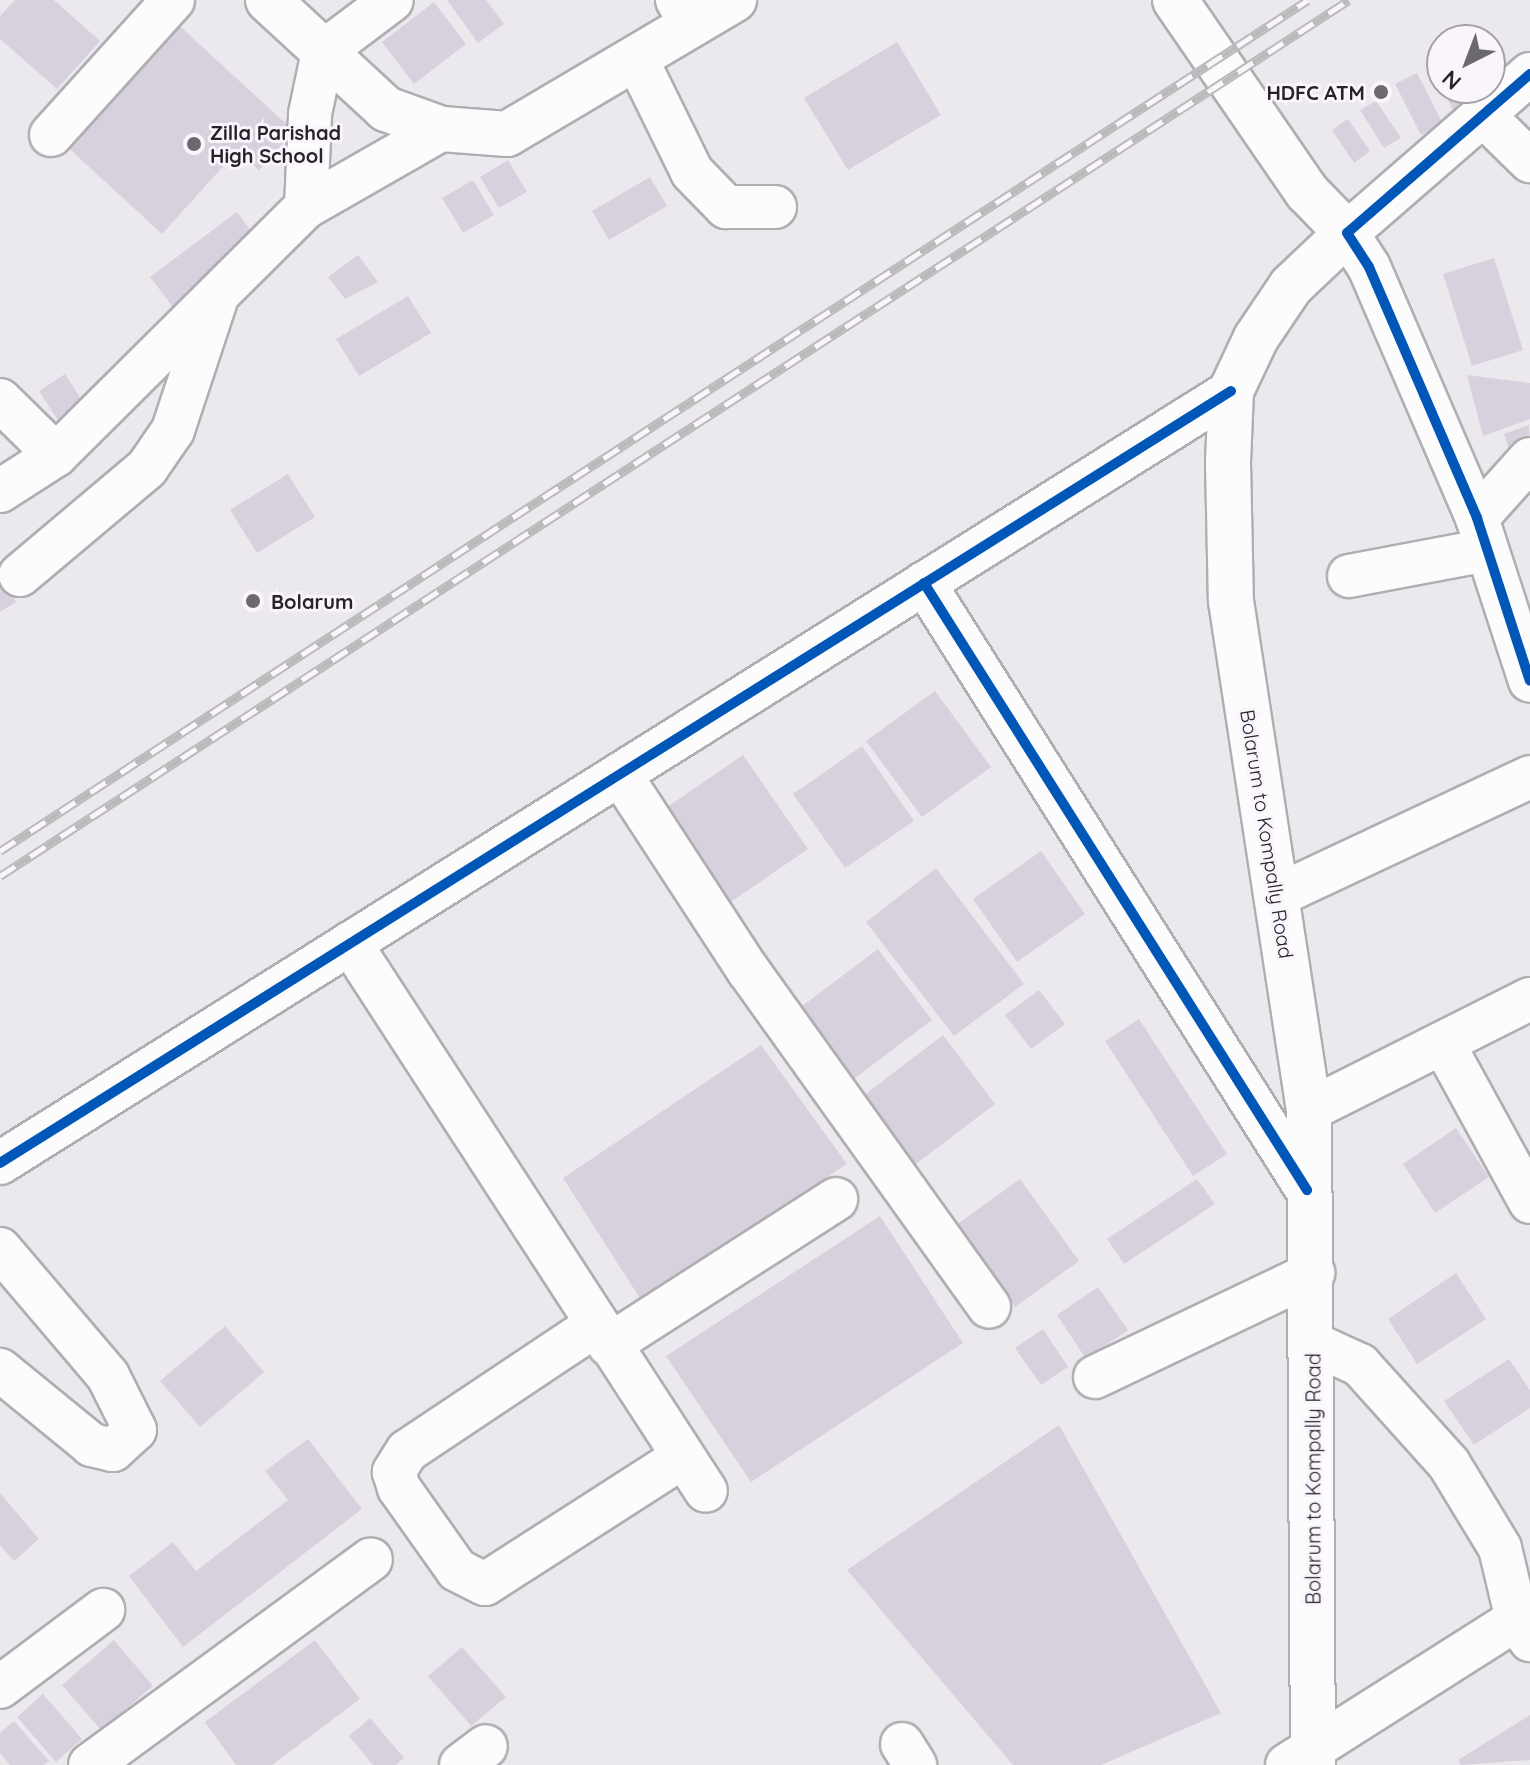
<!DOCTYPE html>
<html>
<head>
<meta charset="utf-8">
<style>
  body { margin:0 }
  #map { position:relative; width:1530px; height:1765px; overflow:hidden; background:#ece9ee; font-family:Quicksand,sans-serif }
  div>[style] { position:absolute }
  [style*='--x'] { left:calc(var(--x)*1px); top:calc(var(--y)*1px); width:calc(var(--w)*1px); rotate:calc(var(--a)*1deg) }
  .building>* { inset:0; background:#d7d1dd }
  .roads { filter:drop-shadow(2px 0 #b0aeb2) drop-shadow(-2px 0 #b0aeb2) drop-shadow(0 2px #b0aeb2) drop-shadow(0 -2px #b0aeb2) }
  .minor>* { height:42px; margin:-21px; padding:0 21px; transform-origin:21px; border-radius:21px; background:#fcfcfc }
  .major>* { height:44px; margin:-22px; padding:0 22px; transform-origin:22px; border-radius:22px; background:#fcfcfc }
  .rail>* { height:9px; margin-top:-4.5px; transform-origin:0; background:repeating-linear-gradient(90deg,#faf4fd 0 18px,#bbbabb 0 36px); box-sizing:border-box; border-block:2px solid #bbbabb }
  .cycleway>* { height:10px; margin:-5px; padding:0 5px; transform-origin:5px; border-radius:5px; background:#0057b8 }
  .dots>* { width:22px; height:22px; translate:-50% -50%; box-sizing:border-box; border:4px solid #faf4fd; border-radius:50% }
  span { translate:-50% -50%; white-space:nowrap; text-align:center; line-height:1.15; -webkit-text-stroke:6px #faf4fd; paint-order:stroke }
  .poi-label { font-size:20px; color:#262428; font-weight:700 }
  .right { translate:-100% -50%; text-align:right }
  .left { translate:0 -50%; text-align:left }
  .street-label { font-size:20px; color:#262428 }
  .north { position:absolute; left:1426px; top:24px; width:80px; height:80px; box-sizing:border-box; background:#faf4fd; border:2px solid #a5a1a8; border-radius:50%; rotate:222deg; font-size:22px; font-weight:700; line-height:32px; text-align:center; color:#262428 }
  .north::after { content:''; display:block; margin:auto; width:28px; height:36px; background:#6b696d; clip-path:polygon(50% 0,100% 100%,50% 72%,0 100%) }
</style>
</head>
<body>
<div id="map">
  <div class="building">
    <i style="clip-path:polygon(15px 0,54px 0,100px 41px,57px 89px,0 39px,0 16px)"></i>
    <i style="clip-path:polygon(447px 0,486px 0,504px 24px,478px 43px)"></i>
    <i style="clip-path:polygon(434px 2px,466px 44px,414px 84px,382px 42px)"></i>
    <i style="clip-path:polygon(173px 20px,294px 131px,259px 170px,237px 151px,162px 234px,62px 142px)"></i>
    <i style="clip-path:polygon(897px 42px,941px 115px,848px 170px,804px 98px)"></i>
    <i style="clip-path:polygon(1442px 51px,1442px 88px,1427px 58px)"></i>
    <i style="clip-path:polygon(1417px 73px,1443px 124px,1421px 135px,1395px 84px)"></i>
    <i style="clip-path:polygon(1442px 88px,1478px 88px,1482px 97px,1454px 112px)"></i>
    <i style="clip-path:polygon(1376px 101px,1401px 138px,1384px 148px,1360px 110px)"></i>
    <i style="clip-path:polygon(1348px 119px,1370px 151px,1354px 163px,1332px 130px)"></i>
    <i style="clip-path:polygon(508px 160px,527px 192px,499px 208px,480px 177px)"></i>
    <i style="clip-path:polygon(650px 177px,667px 206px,609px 240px,592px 211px)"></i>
    <i style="clip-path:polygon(473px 180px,494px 215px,463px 233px,442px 198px)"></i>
    <i style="clip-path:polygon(237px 212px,262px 246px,176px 311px,150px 277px)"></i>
    <i style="clip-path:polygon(358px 255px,378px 282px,345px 299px,328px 277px)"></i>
    <i style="clip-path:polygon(1494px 258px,1523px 350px,1472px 366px,1443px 274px)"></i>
    <i style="clip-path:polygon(408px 296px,431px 333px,359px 376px,336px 339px)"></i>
    <i style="clip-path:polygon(65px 374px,89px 412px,63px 428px,39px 391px)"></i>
    <i style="clip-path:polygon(1467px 375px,1530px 383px,1530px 419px,1483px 436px)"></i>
    <i style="clip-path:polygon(1529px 425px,1530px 449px,1511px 455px,1504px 434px)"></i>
    <i style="clip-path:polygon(288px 474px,315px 517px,257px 553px,230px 510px)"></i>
    <i style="clip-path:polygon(2px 580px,16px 602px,0 612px,0 581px)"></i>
    <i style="clip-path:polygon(935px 691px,991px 767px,922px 817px,866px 741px)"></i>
    <i style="clip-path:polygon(862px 746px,914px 821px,845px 868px,793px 794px)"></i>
    <i style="clip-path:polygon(743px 755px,808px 849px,725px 906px,660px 812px)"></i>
    <i style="clip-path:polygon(1041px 851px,1085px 914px,1017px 962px,973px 899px)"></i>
    <i style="clip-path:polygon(936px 868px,1024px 984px,954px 1036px,866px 922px)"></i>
    <i style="clip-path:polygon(878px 949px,932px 1020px,851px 1081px,797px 1010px)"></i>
    <i style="clip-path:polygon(1039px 990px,1065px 1024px,1031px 1049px,1005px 1015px)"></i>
    <i style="clip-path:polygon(1139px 1019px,1227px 1154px,1193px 1176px,1105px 1041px)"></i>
    <i style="clip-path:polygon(943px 1035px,995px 1104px,916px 1164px,863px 1096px)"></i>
    <i style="clip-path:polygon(761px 1045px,847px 1164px,641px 1300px,563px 1178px)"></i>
    <i style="clip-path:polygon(1456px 1128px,1489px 1177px,1435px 1213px,1403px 1164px)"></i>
    <i style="clip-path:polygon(1020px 1179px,1079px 1261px,1015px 1307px,956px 1225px)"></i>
    <i style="clip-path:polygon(1197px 1179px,1215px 1204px,1124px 1264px,1107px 1239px)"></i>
    <i style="clip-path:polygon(880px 1216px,963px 1343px,751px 1482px,666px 1356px)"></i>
    <i style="clip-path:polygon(1456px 1273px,1486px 1319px,1417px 1364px,1388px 1319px)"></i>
    <i style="clip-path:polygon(1098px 1287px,1128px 1330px,1086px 1359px,1057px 1315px)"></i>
    <i style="clip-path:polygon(225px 1326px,264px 1372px,200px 1427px,160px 1381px)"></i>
    <i style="clip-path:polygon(1043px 1329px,1068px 1367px,1041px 1385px,1015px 1348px)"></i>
    <i style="clip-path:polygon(1509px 1359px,1530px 1390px,1530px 1408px,1474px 1445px,1444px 1401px)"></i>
    <i style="clip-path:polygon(1059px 1425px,1221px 1713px,1101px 1765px,1013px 1765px,847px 1570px)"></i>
    <i style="clip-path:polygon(308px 1439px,362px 1509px,183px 1647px,129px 1576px,173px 1542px,196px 1571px,288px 1500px,265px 1471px)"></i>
    <i style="clip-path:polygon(0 1493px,39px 1539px,14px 1561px,0 1545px)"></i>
    <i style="clip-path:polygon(114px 1640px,153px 1686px,101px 1730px,62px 1685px)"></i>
    <i style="clip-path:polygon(315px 1640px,360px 1699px,272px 1765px,236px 1765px,205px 1722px)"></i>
    <i style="clip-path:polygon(462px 1647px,506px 1697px,471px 1726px,428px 1676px)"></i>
    <i style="clip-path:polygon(43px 1694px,82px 1739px,56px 1762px,17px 1717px)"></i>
    <i style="clip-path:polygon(1530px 1715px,1530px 1760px,1461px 1765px,1458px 1760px)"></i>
    <i style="clip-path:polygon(370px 1718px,404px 1758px,396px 1765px,373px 1765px,349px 1736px)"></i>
    <i style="clip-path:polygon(14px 1721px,49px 1761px,44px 1765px,10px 1765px,0 1753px,0 1733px)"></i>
  </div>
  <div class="roads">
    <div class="minor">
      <i style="--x:677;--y:0;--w:28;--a:60"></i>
      <i style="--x:637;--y:60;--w:125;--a:63.8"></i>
      <i style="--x:692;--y:172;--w:49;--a:45.8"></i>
      <i style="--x:726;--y:207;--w:49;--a:0"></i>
      <i style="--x:1530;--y:74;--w:242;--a:139"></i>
      <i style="--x:1347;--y:233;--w:40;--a:57.1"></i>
      <i style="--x:1369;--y:267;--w:273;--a:66.7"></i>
      <i style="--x:1477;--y:518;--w:171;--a:72"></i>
      <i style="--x:1483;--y:115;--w:66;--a:44.4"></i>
      <i style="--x:51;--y:135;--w:182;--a:-47.9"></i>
      <i style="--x:306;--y:207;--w:93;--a:-87.5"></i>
      <i style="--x:310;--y:114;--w:63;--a:-78.2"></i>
      <i style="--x:323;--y:52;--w:86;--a:-37"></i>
      <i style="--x:0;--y:400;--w:78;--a:44.5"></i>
      <i style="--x:0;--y:491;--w:67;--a:-32.7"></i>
      <i style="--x:56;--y:455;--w:352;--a:-44.8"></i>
      <i style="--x:306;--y:207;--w:157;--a:-29.8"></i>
      <i style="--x:1477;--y:518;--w:79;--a:-48.1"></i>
      <i style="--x:20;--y:575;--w:166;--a:-40.1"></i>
      <i style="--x:147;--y:468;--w:46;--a:-55.6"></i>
      <i style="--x:173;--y:430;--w:134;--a:-71.7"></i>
      <i style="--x:1349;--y:576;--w:139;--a:-10.7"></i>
      <i style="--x:924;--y:583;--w:718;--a:57.75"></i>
      <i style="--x:620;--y:774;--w:234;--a:56.9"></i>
      <i style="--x:748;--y:970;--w:414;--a:54.4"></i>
      <i style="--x:1276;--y:896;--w:280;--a:-25.1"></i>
      <i style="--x:350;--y:943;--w:653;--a:56.99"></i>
      <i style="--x:1443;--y:1043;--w:181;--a:61.3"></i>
      <i style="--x:1309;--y:1110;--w:247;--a:-26.7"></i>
      <i style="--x:0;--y:1163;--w:1453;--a:-32.09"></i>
      <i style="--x:0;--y:1249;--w:167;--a:49.6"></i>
      <i style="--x:108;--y:1376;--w:60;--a:63.4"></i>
      <i style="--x:135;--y:1430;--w:30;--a:138"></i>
      <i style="--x:113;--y:1450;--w:22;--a:-167"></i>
      <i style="--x:92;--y:1445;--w:119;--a:-140.8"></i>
      <i style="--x:596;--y:1325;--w:227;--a:146.3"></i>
      <i style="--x:407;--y:1451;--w:25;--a:122"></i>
      <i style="--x:394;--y:1472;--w:17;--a:73"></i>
      <i style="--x:399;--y:1488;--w:100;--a:54.7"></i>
      <i style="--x:457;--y:1570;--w:31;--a:27"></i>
      <i style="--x:485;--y:1584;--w:235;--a:-32.7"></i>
      <i style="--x:1312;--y:1343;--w:53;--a:24.6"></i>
      <i style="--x:1360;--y:1365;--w:133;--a:48"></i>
      <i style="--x:1449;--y:1464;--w:98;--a:58.7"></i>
      <i style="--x:1500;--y:1548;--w:74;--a:76.7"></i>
      <i style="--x:1517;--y:1620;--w:24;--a:57"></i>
      <i style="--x:609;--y:1345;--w:270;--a:-32.7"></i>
      <i style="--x:1095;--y:1377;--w:242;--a:-25.5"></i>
      <i style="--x:0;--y:1687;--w:129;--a:-36.8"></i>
      <i style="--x:902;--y:1744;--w:25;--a:58"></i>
      <i style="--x:90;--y:1765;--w:348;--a:-36.2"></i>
      <i style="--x:461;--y:1765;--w:31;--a:-37"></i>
      <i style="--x:1287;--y:1765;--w:288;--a:-32.4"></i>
    </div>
    <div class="major">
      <i style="--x:268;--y:0;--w:161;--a:42.7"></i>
      <i style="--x:386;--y:109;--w:59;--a:19.7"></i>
      <i style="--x:442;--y:129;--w:65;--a:4.4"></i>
      <i style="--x:507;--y:134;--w:264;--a:-30.6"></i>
      <i style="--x:1175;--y:0;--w:233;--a:55.5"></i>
      <i style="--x:1307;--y:192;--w:57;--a:45.7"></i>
      <i style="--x:1347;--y:233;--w:77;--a:136.6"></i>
      <i style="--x:1291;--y:286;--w:63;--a:123.9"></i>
      <i style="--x:1256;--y:338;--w:59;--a:115.3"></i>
      <i style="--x:1231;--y:391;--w:71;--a:92.4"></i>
      <i style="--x:1228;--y:462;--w:139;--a:88.8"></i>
      <i style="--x:1231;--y:601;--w:515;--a:81.29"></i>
      <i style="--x:1309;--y:1110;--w:655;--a:89.65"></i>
    </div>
  </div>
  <div class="rail">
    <i style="--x:0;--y:851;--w:1560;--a:-33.05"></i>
    <i style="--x:0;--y:876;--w:1608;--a:-33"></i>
  </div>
  <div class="cycleway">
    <i style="--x:1530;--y:74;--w:242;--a:139"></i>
    <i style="--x:1347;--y:233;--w:40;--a:57.1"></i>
    <i style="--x:1369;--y:267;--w:273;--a:66.7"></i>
    <i style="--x:1477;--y:518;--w:171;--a:72"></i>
    <i style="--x:924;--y:583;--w:718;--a:57.75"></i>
    <i style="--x:0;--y:1163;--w:1453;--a:-32.09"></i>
  </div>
  <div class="dots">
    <i style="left:1381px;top:92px;background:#6b696d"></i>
    <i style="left:194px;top:144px;background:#6b696d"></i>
    <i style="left:253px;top:601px;background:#6b696d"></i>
  </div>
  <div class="poi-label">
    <span class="right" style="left:1365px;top:92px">HDFC ATM</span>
    <span class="left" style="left:210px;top:144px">Zilla Parishad<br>High School</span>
    <span class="left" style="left:271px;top:601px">Bolarum</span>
  </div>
  <div class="street-label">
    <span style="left:1267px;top:834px;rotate:81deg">Bolarum to Kompally Road</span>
    <span style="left:1313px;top:1479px;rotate:-90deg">Bolarum to Kompally Road</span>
  </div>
  <div class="north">N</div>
</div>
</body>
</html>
